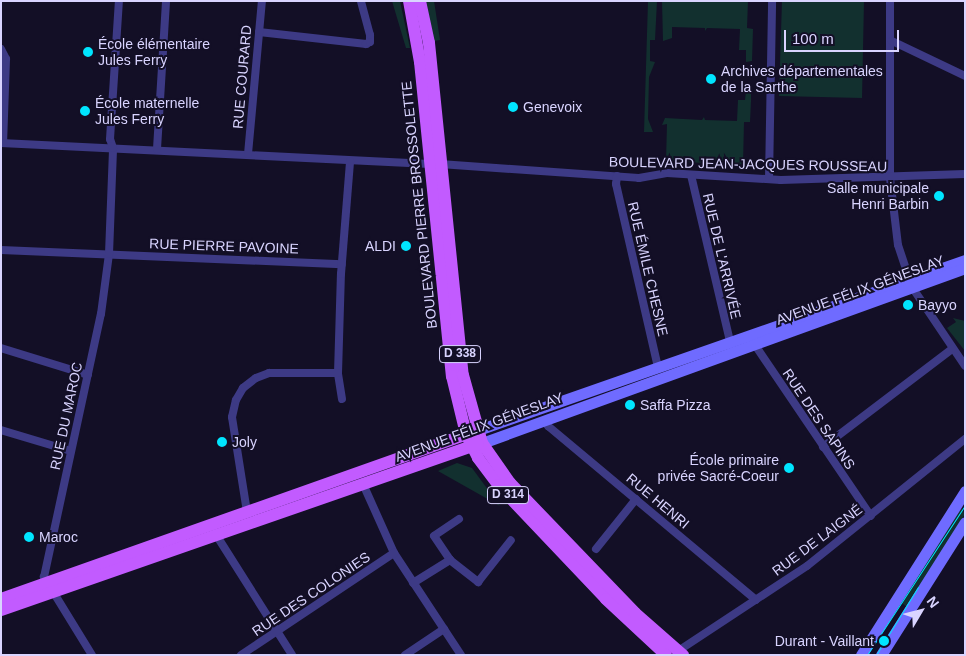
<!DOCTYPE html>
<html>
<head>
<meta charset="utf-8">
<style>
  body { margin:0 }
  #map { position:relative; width:966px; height:656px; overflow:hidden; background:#130f26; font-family:Arial,sans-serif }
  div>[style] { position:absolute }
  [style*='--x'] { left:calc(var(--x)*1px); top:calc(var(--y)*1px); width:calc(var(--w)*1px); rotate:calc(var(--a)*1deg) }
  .green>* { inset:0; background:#12302f }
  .minor>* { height:8px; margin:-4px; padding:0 4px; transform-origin:4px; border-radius:4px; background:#3d3a85 }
  .secondary>* { height:11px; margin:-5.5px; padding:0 5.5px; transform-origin:5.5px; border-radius:5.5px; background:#6f6bff }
  .primary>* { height:12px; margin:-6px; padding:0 6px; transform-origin:6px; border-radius:6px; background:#c25bff }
  .tram>* { height:1px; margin:-0.5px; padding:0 0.5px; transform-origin:0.5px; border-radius:0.5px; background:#00e5ff }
  .dots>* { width:14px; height:14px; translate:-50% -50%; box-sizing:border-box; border:2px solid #130f26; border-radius:50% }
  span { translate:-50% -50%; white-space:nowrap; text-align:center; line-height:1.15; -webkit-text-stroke:4px #130f26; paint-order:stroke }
  .shield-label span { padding:1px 4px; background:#130f26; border:1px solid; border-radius:4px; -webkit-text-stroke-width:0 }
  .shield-label { font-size:12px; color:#d9d4ff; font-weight:700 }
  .poi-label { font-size:14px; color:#d9d4ff }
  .left { translate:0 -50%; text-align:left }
  .right { translate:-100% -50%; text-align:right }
  .street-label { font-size:14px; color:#d9d4ff }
  .frame { position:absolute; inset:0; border:2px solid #d9d4ff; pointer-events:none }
  .north { position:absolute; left:896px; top:586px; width:50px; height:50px; -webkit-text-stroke:4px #130f26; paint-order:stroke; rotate:53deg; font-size:14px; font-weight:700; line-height:20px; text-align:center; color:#d9d4ff }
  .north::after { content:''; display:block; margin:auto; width:18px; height:22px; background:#d9d4ff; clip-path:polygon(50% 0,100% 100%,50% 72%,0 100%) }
  .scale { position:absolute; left:784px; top:30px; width:115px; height:22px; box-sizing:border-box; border:2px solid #d9d4ff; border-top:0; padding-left:6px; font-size:15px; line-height:18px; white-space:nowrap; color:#d9d4ff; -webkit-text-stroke:4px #130f26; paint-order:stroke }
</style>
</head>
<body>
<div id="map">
  <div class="green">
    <i style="clip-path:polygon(392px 1px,400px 1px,410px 48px,406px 48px)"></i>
    <i style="clip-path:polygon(426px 1px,434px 1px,440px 40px,434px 41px)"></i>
    <i style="clip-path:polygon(648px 1px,657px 1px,655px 40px,650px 40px,650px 61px,655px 62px,649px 77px,648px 119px,653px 132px,644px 132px)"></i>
    <i style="clip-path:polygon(662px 1px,748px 1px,747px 28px,753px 29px,752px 61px,746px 62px,746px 50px,739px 50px,740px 29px,707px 28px,705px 31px,705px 28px,672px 27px,672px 38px,663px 41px)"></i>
    <i style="clip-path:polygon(782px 1px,864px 1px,862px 98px,779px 96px)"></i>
    <i style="clip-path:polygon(746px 91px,751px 91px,751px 101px,750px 122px,744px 122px,743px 165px,666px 161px,667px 124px,662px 125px,665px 118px,702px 120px,704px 117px,705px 120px,737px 121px,738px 100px,745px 100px)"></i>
    <i style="clip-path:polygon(953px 318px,965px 321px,965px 351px,947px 328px,956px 322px)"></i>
    <i style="clip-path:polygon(457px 463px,472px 468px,500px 506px,438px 471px)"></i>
    <i style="clip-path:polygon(961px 508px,965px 514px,907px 607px,899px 601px)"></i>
  </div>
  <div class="minor">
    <i style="--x:890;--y:1;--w:177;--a:90"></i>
    <i style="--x:890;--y:178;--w:67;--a:83.2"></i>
    <i style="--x:898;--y:245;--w:44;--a:71.6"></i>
    <i style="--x:912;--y:287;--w:95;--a:56.1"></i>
    <i style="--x:259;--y:32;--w:108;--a:6.4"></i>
    <i style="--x:366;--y:44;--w:4;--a:-27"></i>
    <i style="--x:370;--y:42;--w:7;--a:-90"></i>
    <i style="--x:370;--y:35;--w:35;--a:-105"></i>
    <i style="--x:892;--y:41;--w:81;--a:25.6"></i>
    <i style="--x:1;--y:49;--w:11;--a:63"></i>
    <i style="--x:6;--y:59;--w:84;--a:92"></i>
    <i style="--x:1;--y:143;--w:429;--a:2.8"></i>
    <i style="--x:157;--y:149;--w:148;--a:-86.5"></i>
    <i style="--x:248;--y:154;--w:154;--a:-84.8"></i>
    <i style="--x:440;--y:164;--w:199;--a:4"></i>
    <i style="--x:639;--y:178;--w:28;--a:-10"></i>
    <i style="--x:667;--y:173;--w:114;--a:3.5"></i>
    <i style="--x:781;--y:180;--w:184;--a:-1.9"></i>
    <i style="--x:691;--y:175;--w:176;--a:76.8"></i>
    <i style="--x:617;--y:176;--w:8;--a:97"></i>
    <i style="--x:616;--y:184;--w:188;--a:77.1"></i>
    <i style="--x:769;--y:179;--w:178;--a:-89"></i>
    <i style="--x:1;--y:250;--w:341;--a:2.4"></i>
    <i style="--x:753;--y:342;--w:210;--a:55.9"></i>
    <i style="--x:1;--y:348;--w:91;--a:17.2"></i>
    <i style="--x:342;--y:399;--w:26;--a:-99"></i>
    <i style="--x:338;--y:373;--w:99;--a:-88.3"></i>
    <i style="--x:341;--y:274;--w:113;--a:-85.4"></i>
    <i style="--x:545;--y:420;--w:7;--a:63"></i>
    <i style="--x:548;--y:426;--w:271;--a:39.9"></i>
    <i style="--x:1;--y:430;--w:73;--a:16.7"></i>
    <i style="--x:823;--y:447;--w:162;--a:-37.2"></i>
    <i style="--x:363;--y:484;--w:76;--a:65.8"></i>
    <i style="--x:394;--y:553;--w:122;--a:56.7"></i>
    <i style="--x:247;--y:512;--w:96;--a:-99"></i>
    <i style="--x:232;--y:417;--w:17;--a:-77"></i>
    <i style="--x:236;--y:400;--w:14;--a:-60"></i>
    <i style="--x:243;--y:388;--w:16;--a:-38"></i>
    <i style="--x:256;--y:378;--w:14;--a:-21"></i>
    <i style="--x:269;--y:373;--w:69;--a:0"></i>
    <i style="--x:459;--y:519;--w:30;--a:146"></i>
    <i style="--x:434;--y:536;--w:29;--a:56"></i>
    <i style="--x:450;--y:560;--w:36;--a:38"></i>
    <i style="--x:478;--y:582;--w:53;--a:-51.8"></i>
    <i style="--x:215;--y:533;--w:144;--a:57.7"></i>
    <i style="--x:596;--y:549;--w:64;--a:-51.3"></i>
    <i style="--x:413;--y:583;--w:44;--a:-31.9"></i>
    <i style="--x:678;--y:651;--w:154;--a:-33.4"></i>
    <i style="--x:807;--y:566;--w:203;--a:-38.8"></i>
    <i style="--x:92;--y:655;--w:92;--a:-121.6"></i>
    <i style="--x:44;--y:577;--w:269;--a:-77.8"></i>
    <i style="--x:101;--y:314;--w:61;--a:-82.4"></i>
    <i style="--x:109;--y:254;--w:106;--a:-87.8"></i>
    <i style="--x:113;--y:148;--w:9;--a:-108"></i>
    <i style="--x:110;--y:139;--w:138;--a:-86.3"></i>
    <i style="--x:241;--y:655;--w:184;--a:-33.7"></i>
    <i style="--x:405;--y:655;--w:47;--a:-33.7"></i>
  </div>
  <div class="secondary">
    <i style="--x:478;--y:430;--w:516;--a:-19.24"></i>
    <i style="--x:482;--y:443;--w:514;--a:-19.92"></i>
    <i style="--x:861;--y:655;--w:194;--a:-57.6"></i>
    <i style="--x:881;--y:655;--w:157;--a:-57.7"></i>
  </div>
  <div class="primary">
    <i style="--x:409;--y:1;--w:62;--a:79.8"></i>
    <i style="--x:420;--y:62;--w:316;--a:84.2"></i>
    <i style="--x:452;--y:376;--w:60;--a:76.4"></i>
    <i style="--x:466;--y:434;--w:27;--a:63"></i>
    <i style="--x:478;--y:458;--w:34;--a:53"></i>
    <i style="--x:498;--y:485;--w:157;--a:46.5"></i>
    <i style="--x:606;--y:599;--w:82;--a:43"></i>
    <i style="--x:420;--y:1;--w:43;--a:77.9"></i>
    <i style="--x:429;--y:43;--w:334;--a:84.2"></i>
    <i style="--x:463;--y:375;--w:71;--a:74.4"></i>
    <i style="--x:482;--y:443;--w:49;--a:55"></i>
    <i style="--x:510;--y:483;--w:180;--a:46.1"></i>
    <i style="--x:635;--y:613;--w:64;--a:41.2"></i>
    <i style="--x:1;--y:599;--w:501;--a:-19.48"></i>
    <i style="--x:1;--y:610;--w:505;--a:-19.19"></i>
  </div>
  <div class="tram">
    <i style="--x:867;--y:655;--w:179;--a:-56.8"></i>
    <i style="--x:876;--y:655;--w:80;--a:-58.3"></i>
  </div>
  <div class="dots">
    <i style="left:88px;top:52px;background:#00e5ff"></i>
    <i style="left:711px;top:79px;background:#00e5ff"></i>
    <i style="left:513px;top:107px;background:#00e5ff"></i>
    <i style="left:85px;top:111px;background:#00e5ff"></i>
    <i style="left:939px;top:196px;background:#00e5ff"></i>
    <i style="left:406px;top:246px;background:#00e5ff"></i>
    <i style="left:908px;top:305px;background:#00e5ff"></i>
    <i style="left:630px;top:405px;background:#00e5ff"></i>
    <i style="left:222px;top:442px;background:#00e5ff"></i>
    <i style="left:789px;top:468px;background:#00e5ff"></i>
    <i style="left:29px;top:537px;background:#00e5ff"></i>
    <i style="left:884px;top:641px;background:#00e5ff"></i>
  </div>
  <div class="shield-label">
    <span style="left:460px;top:354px">D 338</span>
    <span style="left:508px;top:495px">D 314</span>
  </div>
  <div class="poi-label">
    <span class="left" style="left:98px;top:52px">École élémentaire<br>Jules Ferry</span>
    <span class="left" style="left:721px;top:79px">Archives départementales<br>de la Sarthe</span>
    <span class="left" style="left:95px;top:111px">École maternelle<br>Jules Ferry</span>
    <span class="left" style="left:523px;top:107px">Genevoix</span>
    <span class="right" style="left:929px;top:196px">Salle municipale<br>Henri Barbin</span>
    <span class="right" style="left:396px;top:246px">ALDI</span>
    <span class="left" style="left:918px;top:305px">Bayyo</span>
    <span class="left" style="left:640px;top:405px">Saffa Pizza</span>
    <span class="left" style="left:232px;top:442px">Joly</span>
    <span class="right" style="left:779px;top:468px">École primaire<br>privée Sacré-Coeur</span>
    <span class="left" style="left:39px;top:537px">Maroc</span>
    <span class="right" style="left:874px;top:641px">Durant - Vaillant</span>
  </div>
  <div class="street-label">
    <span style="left:242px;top:77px;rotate:-85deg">RUE COURARD</span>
    <span style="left:748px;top:164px;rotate:1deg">BOULEVARD JEAN-JACQUES ROUSSEAU</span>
    <span style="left:419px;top:205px;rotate:-96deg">BOULEVARD PIERRE BROSSOLETTE</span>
    <span style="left:224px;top:246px;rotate:2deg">RUE PIERRE PAVOINE</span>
    <span style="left:722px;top:256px;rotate:77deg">RUE DE L'ARRIVÉE</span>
    <span style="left:648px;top:269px;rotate:77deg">RUE ÉMILE CHESNE</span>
    <span style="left:860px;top:290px;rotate:-20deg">AVENUE FÉLIX GÉNESLAY</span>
    <span style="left:66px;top:416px;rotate:-78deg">RUE DU MAROC</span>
    <span style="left:819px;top:419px;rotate:56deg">RUE DES SAPINS</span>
    <span style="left:479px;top:427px;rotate:-20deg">AVENUE FÉLIX GÉNESLAY</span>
    <span style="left:658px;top:501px;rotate:40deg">RUE HENRI</span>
    <span style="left:817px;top:540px;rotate:-37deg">RUE DE LAIGNÉ</span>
    <span style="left:311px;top:594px;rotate:-34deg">RUE DES COLONIES</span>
  </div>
  <div class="frame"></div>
  <div class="north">N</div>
  <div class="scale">100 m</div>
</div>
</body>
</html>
